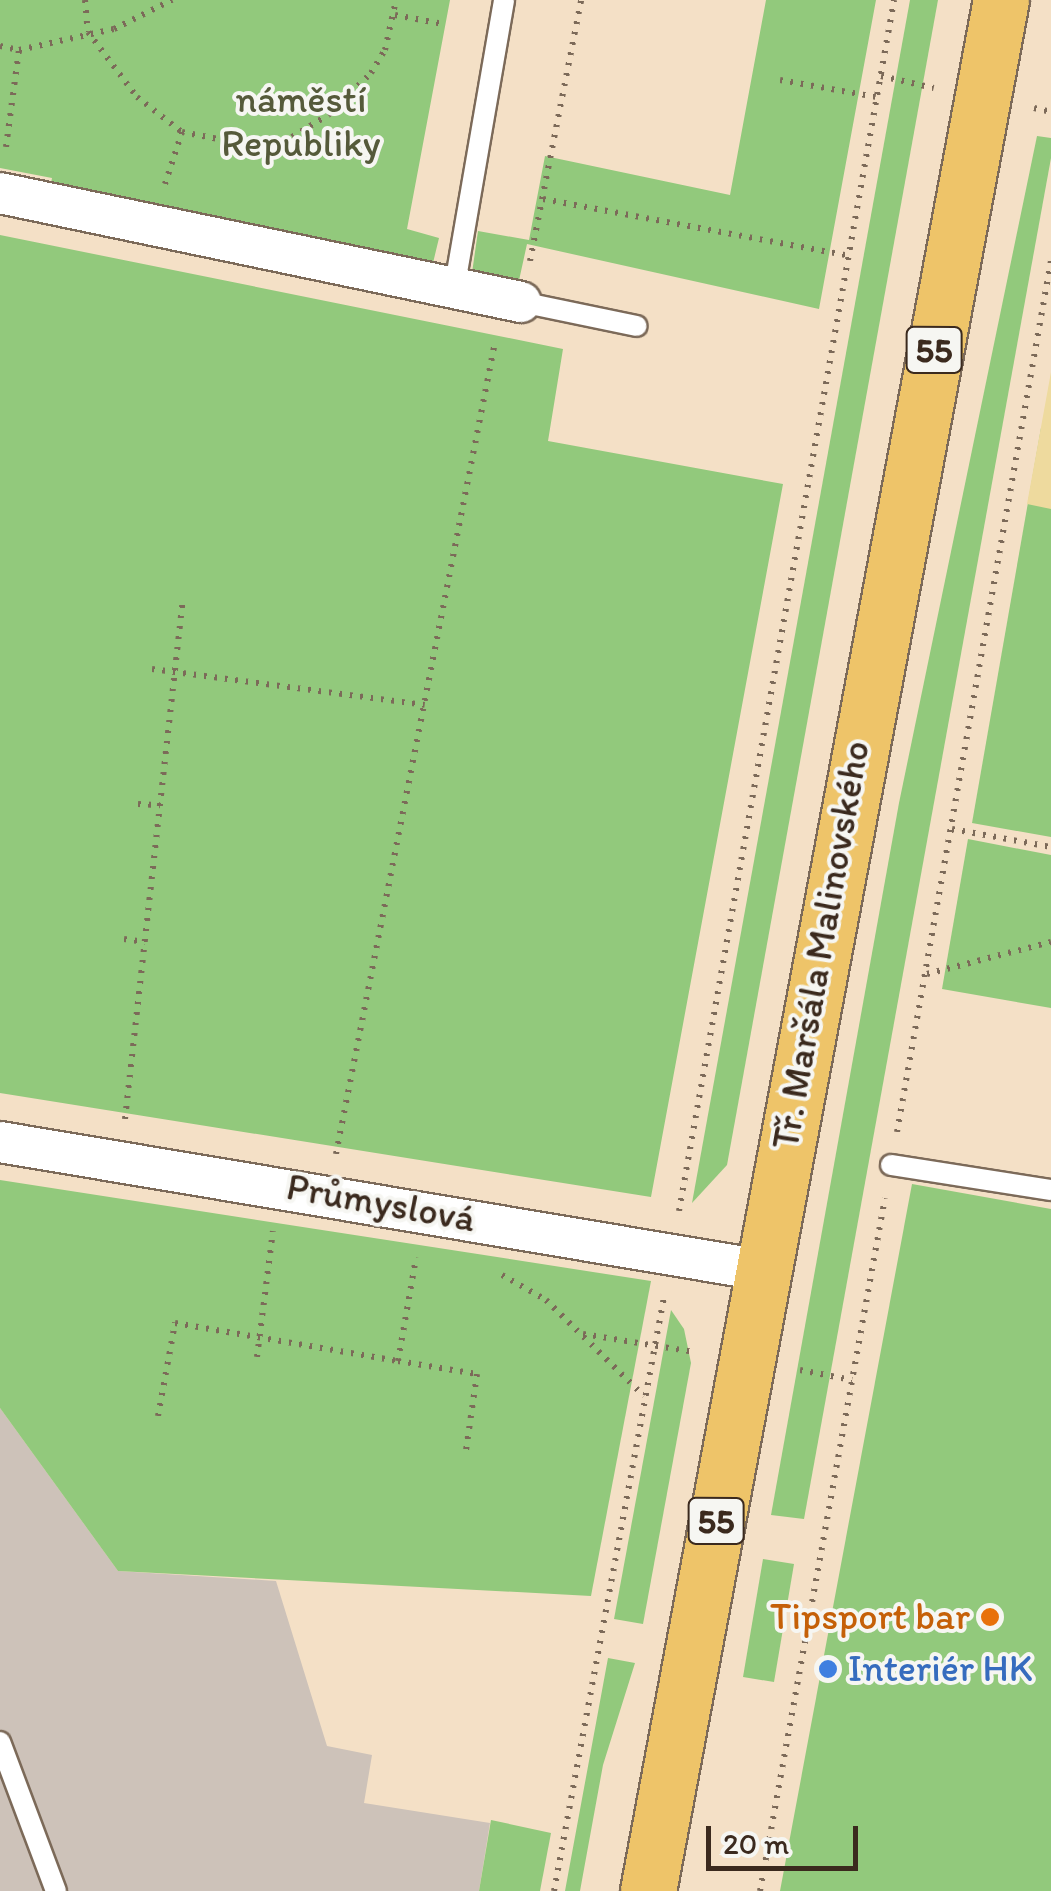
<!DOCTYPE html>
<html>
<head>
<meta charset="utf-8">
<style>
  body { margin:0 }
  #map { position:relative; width:1051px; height:1891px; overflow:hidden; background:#f4e0c6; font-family:Itim,sans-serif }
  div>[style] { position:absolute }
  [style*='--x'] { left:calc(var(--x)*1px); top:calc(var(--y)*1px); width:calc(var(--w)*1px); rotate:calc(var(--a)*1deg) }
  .industrial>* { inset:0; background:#cdc2b9 }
  .green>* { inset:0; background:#92c97c }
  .sand>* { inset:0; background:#eeda9e }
  .path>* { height:6px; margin-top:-3px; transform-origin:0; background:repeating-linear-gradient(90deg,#7c6a59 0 2.5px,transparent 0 10.5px) }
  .roads { filter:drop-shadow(2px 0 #7c6a59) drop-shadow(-2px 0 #7c6a59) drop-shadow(0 2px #7c6a59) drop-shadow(0 -2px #7c6a59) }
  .service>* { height:20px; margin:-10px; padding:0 10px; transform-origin:10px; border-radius:10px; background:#fff }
  .minor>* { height:40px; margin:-20px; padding:0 20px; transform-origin:20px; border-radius:20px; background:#fff }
  .primary>* { height:55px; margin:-27.5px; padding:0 27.5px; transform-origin:27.5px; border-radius:27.5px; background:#eec469 }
  .dots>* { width:28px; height:28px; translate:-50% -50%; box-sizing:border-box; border:5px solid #f6f6f2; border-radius:50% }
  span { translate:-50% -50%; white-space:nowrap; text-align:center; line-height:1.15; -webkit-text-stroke:8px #f6f6f2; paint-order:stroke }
  .shield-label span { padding:2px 8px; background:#f6f6f2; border:2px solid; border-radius:8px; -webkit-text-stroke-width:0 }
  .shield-label { font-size:35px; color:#3b2a1e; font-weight:700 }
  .park-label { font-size:38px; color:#555a3a }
  .street-label { font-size:38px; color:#3b2a1e }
  .food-label { font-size:38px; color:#c56008 }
  .right { translate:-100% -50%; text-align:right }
  .shop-label { font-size:38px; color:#366cbe }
  .left { translate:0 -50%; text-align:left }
  .scale { position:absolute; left:706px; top:1826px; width:152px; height:45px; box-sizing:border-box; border:5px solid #3b2a1e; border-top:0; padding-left:12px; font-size:30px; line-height:35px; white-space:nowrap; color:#3b2a1e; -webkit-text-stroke:8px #f6f6f2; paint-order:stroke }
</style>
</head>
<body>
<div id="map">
  <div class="industrial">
    <i style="clip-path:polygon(0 1408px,118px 1571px,276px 1581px,327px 1746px,372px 1755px,364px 1803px,490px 1823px,479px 1891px,0 1891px)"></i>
  </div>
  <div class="green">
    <i style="clip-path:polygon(0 0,450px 0,407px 229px,439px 238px,433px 263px,414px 268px,49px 194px,52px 178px,0 168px)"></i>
    <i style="clip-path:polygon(766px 0,876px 0,819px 309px,527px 244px,518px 285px,472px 273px,478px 231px,529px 240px,545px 156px,730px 195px)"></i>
    <i style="clip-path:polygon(910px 0,938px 0,727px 1165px,692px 1203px)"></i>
    <i style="clip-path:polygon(1037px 136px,1051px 138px,1051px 158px,804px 1519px,771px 1515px,899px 803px)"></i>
    <i style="clip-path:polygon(0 235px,563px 349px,548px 441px,783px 484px,651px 1197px,0 1093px)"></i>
    <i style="clip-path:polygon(1051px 420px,1051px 837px,972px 823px,1041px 428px)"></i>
    <i style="clip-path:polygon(968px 839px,1051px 855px,1051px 1008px,942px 989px)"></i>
    <i style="clip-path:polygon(0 1180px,651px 1281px,591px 1596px,118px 1571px,0 1408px)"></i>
    <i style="clip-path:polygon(912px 1184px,1051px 1209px,1051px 1891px,780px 1891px)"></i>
    <i style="clip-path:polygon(671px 1310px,684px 1329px,691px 1363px,643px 1624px,614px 1619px)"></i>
    <i style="clip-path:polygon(763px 1559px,794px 1564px,774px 1682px,743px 1677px)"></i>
    <i style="clip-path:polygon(608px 1658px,635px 1663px,603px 1765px,580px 1891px,565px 1891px)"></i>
    <i style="clip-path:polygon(491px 1820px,551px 1833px,540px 1891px,479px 1891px)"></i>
  </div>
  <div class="sand">
    <i style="clip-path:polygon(1051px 372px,1051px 509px,1027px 504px)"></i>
  </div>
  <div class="path">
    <i style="--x:85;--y:0;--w:32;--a:85"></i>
    <i style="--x:88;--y:32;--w:81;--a:53"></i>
    <i style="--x:137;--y:97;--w:57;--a:37.9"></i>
    <i style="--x:182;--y:132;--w:74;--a:10.9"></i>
    <i style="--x:255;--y:146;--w:38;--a:-14"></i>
    <i style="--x:292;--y:137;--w:42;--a:-31.4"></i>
    <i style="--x:328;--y:115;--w:60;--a:-44.3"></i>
    <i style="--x:371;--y:73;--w:27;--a:-59"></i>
    <i style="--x:385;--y:50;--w:51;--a:-77.6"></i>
    <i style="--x:395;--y:15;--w:49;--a:10.6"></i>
    <i style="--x:0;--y:46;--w:19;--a:12"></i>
    <i style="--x:19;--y:50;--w:97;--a:-12.5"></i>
    <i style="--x:114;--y:29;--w:65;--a:-26.6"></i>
    <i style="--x:881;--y:76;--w:54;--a:12.8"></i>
    <i style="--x:780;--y:80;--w:97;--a:10"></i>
    <i style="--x:1034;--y:108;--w:17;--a:13"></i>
    <i style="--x:6;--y:147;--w:98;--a:-82.4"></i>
    <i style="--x:165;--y:184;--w:55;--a:-71.9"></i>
    <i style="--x:543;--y:199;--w:308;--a:10.5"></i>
    <i style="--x:530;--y:261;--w:266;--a:-78.9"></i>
    <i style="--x:152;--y:669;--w:275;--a:7.5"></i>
    <i style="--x:138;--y:804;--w:22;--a:3"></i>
    <i style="--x:952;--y:829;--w:101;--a:10.3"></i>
    <i style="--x:124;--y:939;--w:21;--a:8"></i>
    <i style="--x:927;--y:974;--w:128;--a:-14.5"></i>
    <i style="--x:125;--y:1119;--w:524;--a:-83.65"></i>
    <i style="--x:897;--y:1132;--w:885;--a:-79.98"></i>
    <i style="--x:336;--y:1154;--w:827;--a:-78.92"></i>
    <i style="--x:679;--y:1211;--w:1230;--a:-79.93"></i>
    <i style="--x:502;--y:1275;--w:51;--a:29.6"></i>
    <i style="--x:546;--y:1300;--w:137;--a:44.4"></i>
    <i style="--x:583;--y:1334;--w:112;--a:9.2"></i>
    <i style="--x:257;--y:1357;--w:127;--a:-82.8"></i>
    <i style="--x:398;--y:1361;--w:80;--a:9.3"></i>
    <i style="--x:477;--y:1374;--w:77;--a:98.2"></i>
    <i style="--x:800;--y:1370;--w:53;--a:10.9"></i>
    <i style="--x:158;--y:1416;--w:95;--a:-79.6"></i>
    <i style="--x:175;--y:1323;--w:226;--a:9.7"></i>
    <i style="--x:398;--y:1361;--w:105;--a:-80.1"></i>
    <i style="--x:554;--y:1891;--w:604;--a:-79.51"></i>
    <i style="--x:760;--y:1891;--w:704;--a:-79.78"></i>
  </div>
  <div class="roads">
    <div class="service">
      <i style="--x:454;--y:290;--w:294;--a:-80.2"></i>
      <i style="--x:521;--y:302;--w:118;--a:11.7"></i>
      <i style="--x:891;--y:1165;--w:162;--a:8.9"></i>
      <i style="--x:0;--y:1742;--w:159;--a:69.4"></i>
    </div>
    <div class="minor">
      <i style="--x:0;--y:193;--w:532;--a:11.82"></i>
      <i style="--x:0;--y:1142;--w:773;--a:9.54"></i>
    </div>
    <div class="primary">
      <i style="--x:648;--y:1891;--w:1924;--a:-79.43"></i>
    </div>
  </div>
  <div class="dots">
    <i style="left:990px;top:1617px;background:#e8710a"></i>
    <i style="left:828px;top:1669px;background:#3f7fe0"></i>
  </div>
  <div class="shield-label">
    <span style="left:934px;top:350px">55</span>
    <span style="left:716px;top:1521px">55</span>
  </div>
  <div class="park-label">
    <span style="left:301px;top:122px">náměstí<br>Republiky</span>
  </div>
  <div class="street-label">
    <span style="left:821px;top:945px;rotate:-80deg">Tř. Maršála Malinovského</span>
    <span style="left:381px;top:1203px;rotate:10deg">Průmyslová</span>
  </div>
  <div class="food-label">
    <span class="right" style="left:970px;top:1617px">Tipsport bar</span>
  </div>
  <div class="shop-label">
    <span class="left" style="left:848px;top:1669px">Interiér HK</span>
  </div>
  <div class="scale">20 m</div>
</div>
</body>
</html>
